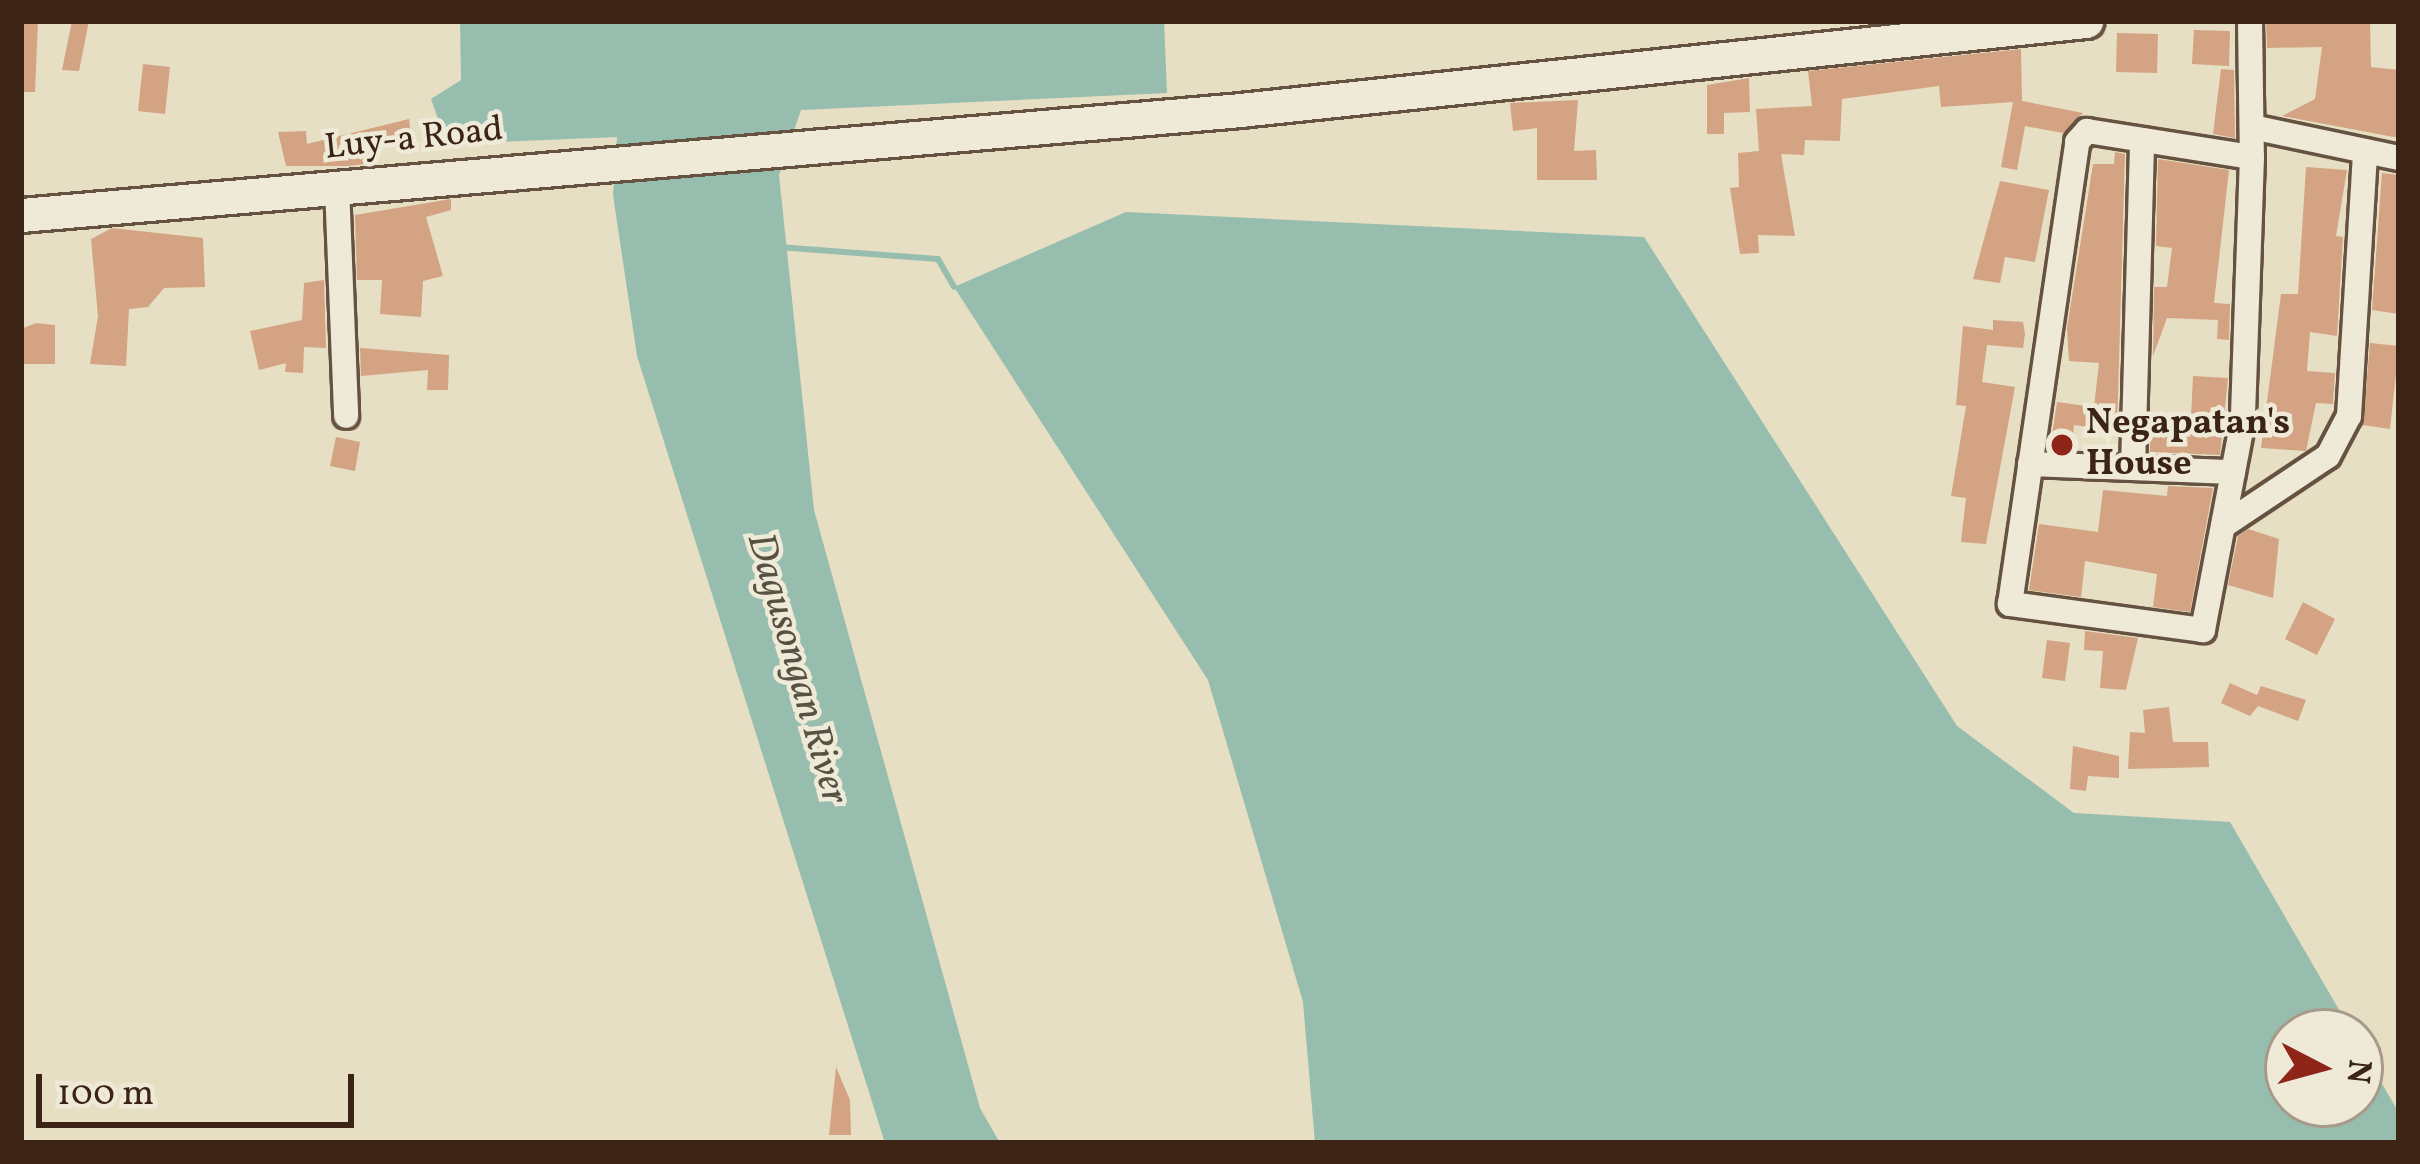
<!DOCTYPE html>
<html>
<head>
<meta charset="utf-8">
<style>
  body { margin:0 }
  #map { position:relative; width:2420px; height:1164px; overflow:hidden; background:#e6dfc3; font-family:Vollkorn,serif }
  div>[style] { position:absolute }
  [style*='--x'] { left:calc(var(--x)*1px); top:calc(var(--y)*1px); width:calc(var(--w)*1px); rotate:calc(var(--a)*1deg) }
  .water>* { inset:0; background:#97bdae }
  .stream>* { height:6px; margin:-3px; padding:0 3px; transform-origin:3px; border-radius:3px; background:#97bdae }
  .building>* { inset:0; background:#d3a383 }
  .roads { filter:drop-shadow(3px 0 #665240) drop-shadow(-3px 0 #665240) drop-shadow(0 3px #665240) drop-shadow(0 -3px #665240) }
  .minor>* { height:24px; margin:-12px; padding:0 12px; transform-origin:12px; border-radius:12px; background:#efead8 }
  .secondary>* { height:33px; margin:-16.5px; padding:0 16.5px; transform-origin:16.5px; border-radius:16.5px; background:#efead8 }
  .dots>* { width:33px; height:33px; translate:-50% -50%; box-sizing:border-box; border:6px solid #efead8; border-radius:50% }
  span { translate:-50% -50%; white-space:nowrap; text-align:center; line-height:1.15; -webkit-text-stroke:9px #efead8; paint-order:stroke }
  .street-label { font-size:36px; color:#3b2315 }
  .poi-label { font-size:36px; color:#3b2315; font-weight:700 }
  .left { translate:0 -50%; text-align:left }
  .water-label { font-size:39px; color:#575143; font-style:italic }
  .frame { position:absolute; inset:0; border:24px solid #3b2315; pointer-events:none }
  .north { position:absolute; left:2264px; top:1008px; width:120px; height:120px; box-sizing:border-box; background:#efead8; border:3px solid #a79a8a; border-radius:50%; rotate:96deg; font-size:33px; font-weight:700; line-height:48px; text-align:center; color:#3b2315 }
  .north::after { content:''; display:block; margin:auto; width:42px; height:54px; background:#8f2418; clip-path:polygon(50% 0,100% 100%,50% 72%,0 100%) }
  .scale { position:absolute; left:36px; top:1074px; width:318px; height:54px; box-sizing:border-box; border:6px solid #3b2315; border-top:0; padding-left:15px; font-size:36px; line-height:42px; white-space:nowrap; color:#3b2315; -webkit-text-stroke:9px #efead8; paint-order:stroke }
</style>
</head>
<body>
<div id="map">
  <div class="water">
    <i style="clip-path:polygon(460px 21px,1164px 21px,1167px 93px,801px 110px,779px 175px,814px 510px,980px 1108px,1000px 1143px,885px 1143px,637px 356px,613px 195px,617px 137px,447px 144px,431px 99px,461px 80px)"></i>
    <i style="clip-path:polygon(1126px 212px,1644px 237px,1957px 726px,2074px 813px,2230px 822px,2352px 1032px,2288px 1032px,2288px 1104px,2360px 1104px,2360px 1046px,2399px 1113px,2399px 1143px,1315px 1143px,1303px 1002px,1208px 680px,954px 287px)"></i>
  </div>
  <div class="stream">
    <i style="--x:778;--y:247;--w:160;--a:4.3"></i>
    <i style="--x:938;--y:259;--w:32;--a:60"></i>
  </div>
  <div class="building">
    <i style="clip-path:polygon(21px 21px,38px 21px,35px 92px,21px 92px)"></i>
    <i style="clip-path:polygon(72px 21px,89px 21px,79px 71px,62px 70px)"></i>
    <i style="clip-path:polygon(2266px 21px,2370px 21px,2371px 67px,2399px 70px,2399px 138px,2282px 116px,2315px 99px,2322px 47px,2267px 48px)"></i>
    <i style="clip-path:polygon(2194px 30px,2230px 31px,2229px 66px,2192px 64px)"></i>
    <i style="clip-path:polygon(2117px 33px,2158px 34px,2157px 73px,2116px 72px)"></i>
    <i style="clip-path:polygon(2021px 49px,2022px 101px,2083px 113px,2063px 133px,2025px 126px,2017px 170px,2001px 167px,2013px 102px,1941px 107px,1939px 86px,1842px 99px,1840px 141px,1805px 140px,1804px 155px,1781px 154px,1795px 236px,1758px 235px,1759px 253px,1740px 254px,1730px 188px,1739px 187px,1738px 153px,1759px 151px,1756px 109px,1812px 106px,1808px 71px)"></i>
    <i style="clip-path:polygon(143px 64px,170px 67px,165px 114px,138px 111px)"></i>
    <i style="clip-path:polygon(2221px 69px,2234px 70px,2235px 138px,2213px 134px)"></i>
    <i style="clip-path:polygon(1749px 78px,1750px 112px,1724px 113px,1724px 134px,1707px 134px,1707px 85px)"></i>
    <i style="clip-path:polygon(1578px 100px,1574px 151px,1596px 150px,1597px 180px,1537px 180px,1537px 128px,1513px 131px,1510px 103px)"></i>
    <i style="clip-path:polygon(409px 119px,411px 139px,372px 142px,375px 163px,348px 166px,286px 166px,278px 132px,306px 131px,307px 144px)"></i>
    <i style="clip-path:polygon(2115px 152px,2125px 154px,2117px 431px,2074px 425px,2072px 449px,2050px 448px,2057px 402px,2094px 407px,2099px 363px,2069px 361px,2067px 328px,2093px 164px,2114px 164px)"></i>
    <i style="clip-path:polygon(2158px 159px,2229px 170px,2214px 303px,2230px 304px,2229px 340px,2217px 339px,2218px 320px,2167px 318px,2153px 356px,2154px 287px,2167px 287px,2172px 248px,2156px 246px)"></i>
    <i style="clip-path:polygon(2306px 167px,2347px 170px,2336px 236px,2343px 237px,2337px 336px,2310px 332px,2307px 371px,2335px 373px,2333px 404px,2316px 403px,2306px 451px,2261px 448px,2281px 294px,2298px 294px)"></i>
    <i style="clip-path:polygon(2382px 173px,2399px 175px,2399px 314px,2372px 310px)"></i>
    <i style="clip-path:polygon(2000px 181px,2049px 190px,2035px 262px,2005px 257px,2000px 283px,1973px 279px)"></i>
    <i style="clip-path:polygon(451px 199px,451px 210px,426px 217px,443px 276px,423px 281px,421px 317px,380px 314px,382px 280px,357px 280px,355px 215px)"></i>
    <i style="clip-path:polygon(112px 228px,203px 238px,205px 287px,164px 288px,148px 307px,129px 309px,126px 366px,90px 364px,98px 316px,91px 239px)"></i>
    <i style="clip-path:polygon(324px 280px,326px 348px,304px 347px,303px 373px,285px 372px,286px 363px,259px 370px,250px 331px,302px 320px,304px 283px)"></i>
    <i style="clip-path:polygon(1993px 320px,2023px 322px,2025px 334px,2023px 348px,1987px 345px,1982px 382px,2015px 387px,1986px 544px,1961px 542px,1966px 498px,1951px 496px,1966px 406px,1956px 405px,1963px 326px,1993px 330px)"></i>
    <i style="clip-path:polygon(36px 323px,55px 325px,55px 364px,21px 364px,21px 329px)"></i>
    <i style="clip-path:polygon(2370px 343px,2399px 346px,2390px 429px,2363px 425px)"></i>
    <i style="clip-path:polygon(360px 348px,449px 355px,448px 390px,427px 390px,428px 370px,361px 376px)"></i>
    <i style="clip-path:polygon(2193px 376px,2228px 378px,2220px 455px,2150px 452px,2150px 433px,2190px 437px)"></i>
    <i style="clip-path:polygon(336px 437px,360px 442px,355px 471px,330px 466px)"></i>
    <i style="clip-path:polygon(2168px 486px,2213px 488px,2190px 612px,2153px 607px,2157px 574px,2085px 561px,2081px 597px,2029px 590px,2039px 524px,2098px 532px,2103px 490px,2167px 496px)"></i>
    <i style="clip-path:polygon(2248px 529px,2279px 539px,2273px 598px,2228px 585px,2238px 536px)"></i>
    <i style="clip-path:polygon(2303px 602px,2335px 619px,2317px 655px,2285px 639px)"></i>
    <i style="clip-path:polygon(2085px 631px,2138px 638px,2126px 690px,2100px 688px,2103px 651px,2084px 650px)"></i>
    <i style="clip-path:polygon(2047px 640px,2070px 643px,2065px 681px,2042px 678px)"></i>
    <i style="clip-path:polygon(2230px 683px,2257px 695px,2261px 686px,2306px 700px,2298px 721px,2258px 706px,2250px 716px,2221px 703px)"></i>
    <i style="clip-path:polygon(2169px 707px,2173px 742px,2208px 742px,2209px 767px,2128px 769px,2130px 732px,2145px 733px,2143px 710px)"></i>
    <i style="clip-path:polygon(2073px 746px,2119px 756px,2119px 778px,2088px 776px,2086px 791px,2070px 789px)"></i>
    <i style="clip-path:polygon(836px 1067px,850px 1100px,851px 1135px,829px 1135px)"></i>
  </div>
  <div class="roads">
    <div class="minor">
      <i style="--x:2250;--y:21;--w:136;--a:89.2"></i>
      <i style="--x:2252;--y:157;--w:263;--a:92"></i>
      <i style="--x:2243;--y:420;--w:214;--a:100.8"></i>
      <i style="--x:2203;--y:630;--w:195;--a:-172.3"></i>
      <i style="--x:2010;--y:604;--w:467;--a:-81.7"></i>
      <i style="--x:2077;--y:142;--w:15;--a:-48"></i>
      <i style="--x:2087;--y:131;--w:167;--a:9"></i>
      <i style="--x:2252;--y:127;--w:150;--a:11.9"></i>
      <i style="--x:337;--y:187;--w:229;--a:87.7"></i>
      <i style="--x:2030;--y:464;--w:203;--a:2.3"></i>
      <i style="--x:2133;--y:468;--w:328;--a:-88.4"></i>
      <i style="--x:2223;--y:526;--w:126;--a:-33.7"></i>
      <i style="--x:2328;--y:456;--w:45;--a:-62.3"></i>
      <i style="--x:2349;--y:416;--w:265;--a:-86.5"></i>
    </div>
    <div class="secondary">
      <i style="--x:21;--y:215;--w:1224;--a:-4.92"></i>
      <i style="--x:1240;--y:110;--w:851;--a:-6.01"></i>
    </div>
  </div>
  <div class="dots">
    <i style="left:2062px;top:445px;background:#8f2418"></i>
  </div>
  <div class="street-label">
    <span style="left:414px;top:140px;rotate:-6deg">Luy-a Road</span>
  </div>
  <div class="poi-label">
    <span class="left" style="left:2086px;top:445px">Negapatan's<br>House</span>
  </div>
  <div class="water-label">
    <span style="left:796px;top:669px;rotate:74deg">Dagusongan River</span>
  </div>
  <div class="frame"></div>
  <div class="north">N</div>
  <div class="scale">100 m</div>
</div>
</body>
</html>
